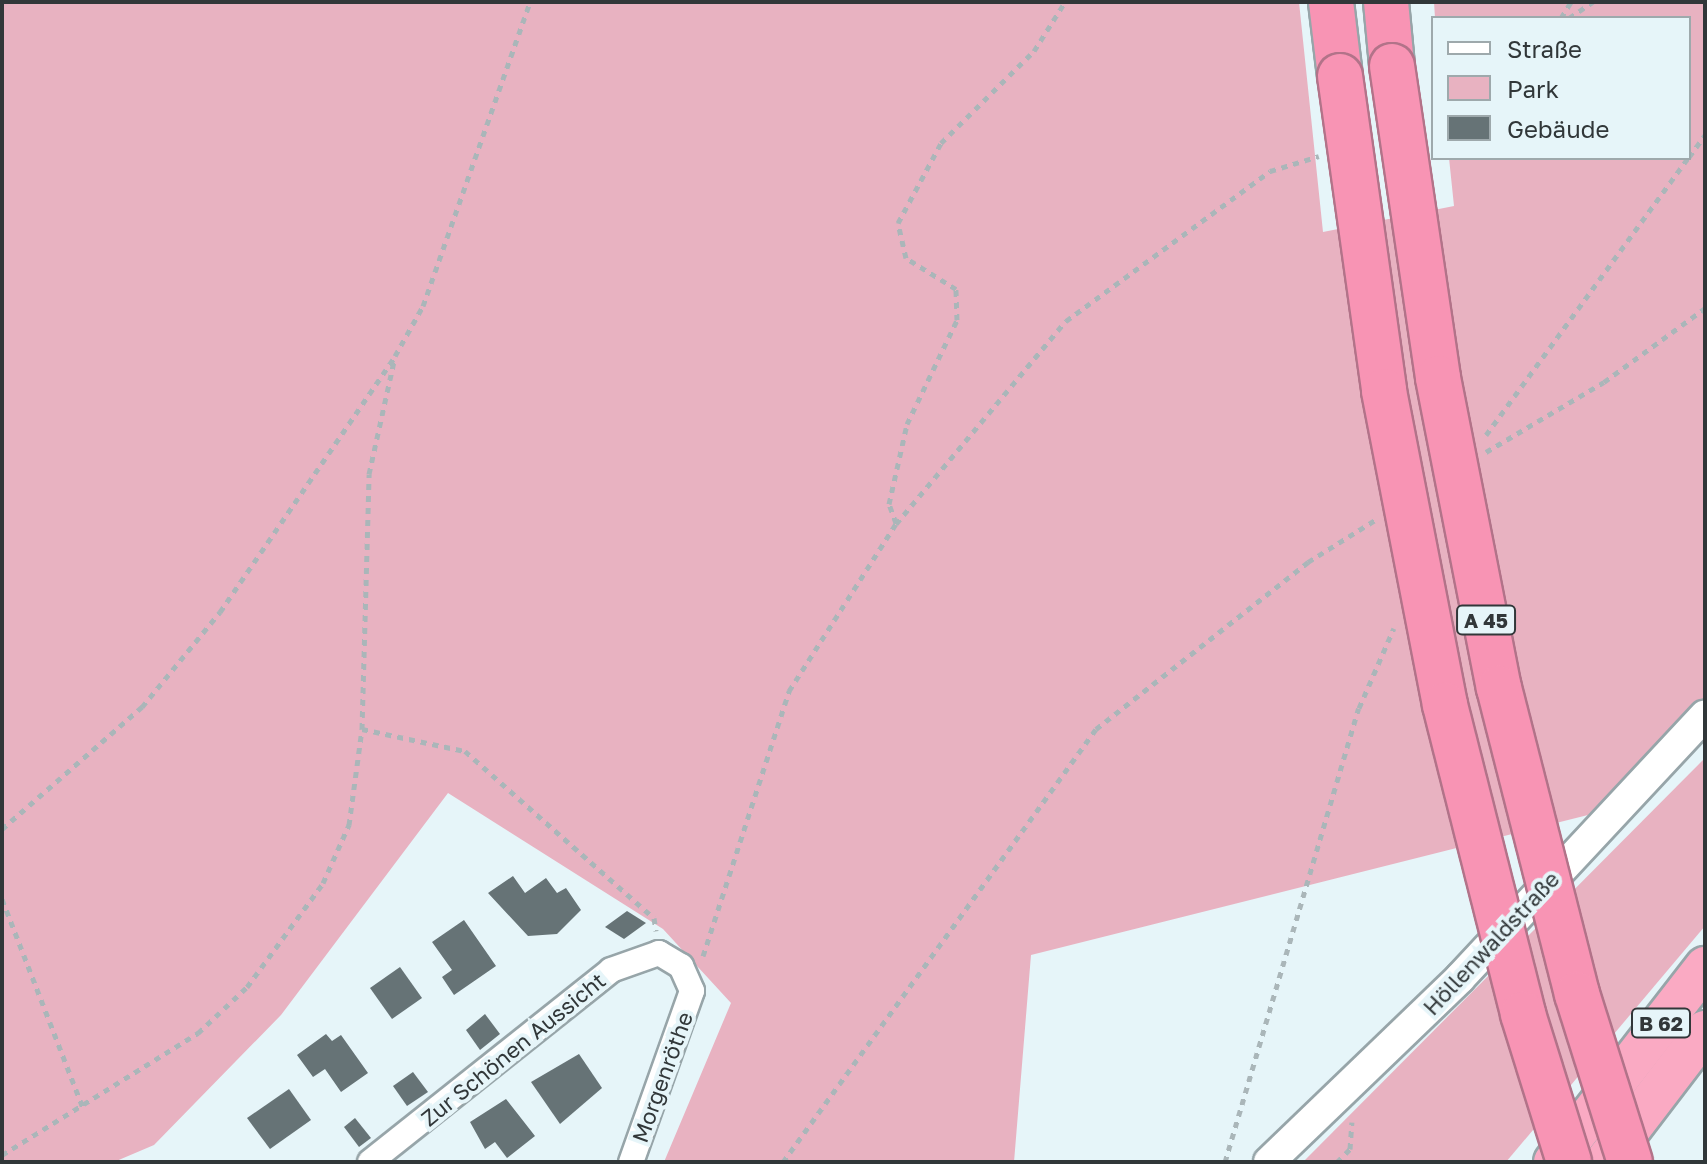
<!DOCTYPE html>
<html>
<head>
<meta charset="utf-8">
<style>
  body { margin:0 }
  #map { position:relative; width:1707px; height:1164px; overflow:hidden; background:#e6f5f9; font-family:"Golos Text",sans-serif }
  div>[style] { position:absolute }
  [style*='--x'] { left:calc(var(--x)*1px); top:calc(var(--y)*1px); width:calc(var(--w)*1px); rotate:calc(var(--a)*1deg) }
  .green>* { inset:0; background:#e8b2c1 }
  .building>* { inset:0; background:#667376 }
  .path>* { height:5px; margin-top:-2.5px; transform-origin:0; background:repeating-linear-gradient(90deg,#aab6b9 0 6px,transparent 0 12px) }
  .roads { filter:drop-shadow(2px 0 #97a5a9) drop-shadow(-2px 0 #97a5a9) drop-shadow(0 2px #97a5a9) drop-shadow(0 -2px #97a5a9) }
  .minor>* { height:24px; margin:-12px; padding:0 12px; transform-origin:12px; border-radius:12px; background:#fff }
  .tertiary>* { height:30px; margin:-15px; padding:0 15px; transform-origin:15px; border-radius:15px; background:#fff }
  .trunk>* { height:40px; margin:-20px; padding:0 20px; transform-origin:20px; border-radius:20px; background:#faaac3 }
  .motorway>* { height:44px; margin:-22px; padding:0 22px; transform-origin:22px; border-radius:22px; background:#f894b4 }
  .bridges { filter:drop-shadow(2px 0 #b27389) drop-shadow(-2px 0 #b27389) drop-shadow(0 2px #b27389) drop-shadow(0 -2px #b27389) }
  .motorway-bridge>* { height:44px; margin:-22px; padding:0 22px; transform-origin:22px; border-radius:22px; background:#f894b4 }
  span { translate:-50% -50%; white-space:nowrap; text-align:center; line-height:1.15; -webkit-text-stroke:8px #e6f5f9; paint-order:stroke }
  .shield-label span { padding:2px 6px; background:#e6f5f9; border:2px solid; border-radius:6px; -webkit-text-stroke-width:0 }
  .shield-label { font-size:20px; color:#313739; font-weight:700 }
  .street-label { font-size:22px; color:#313739 }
  .frame { position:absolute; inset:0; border:4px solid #313739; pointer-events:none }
  .legend { position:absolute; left:1431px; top:16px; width:260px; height:144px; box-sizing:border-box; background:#e6f5f9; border:2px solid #9ea9ac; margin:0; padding:10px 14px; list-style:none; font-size:24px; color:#313739 }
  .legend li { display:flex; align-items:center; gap:16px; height:40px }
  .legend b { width:40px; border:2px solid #9ea9ac }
</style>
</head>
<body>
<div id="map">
  <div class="green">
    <i style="clip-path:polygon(2px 2px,1299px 2px,1323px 232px,1454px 206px,1449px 158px,1689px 158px,1689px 18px,1435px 18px,1434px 2px,1705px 2px,1705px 700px,1588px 815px,1031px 955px,1014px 1162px,664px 1162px,731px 1003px,663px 929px,448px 793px,281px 1015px,154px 1145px,114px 1162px,2px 1162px)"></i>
    <i style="clip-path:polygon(1705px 758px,1705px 926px,1506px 1162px,1303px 1162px)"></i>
  </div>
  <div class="building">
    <i style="clip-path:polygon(513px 876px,525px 893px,546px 878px,557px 893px,566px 888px,581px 910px,557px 934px,528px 936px,488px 893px)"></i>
    <i style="clip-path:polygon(627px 911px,646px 923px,624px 939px,605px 927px)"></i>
    <i style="clip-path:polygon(464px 920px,496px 966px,454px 995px,442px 977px,452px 970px,432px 942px)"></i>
    <i style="clip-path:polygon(400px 967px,422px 998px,392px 1019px,370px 988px)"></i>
    <i style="clip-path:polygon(485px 1014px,500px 1034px,480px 1050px,466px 1030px)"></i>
    <i style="clip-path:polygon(326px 1034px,332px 1041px,341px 1035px,368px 1073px,341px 1092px,325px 1069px,313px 1077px,297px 1055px)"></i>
    <i style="clip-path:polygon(579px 1054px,602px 1088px,560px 1124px,531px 1082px)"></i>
    <i style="clip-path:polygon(413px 1072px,428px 1092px,407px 1106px,393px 1086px)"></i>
    <i style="clip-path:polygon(289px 1089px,311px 1120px,270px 1149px,247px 1118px)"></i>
    <i style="clip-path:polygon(506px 1099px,535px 1136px,507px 1158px,495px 1142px,485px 1149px,470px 1122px)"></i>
    <i style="clip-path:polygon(355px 1118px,371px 1138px,359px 1147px,344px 1127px)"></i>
  </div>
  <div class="path">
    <i style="--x:1561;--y:18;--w:19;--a:-58"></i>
    <i style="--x:1569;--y:18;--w:29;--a:-34"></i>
    <i style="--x:1689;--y:157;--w:27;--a:-54"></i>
    <i style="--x:1486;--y:435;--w:343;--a:-53.9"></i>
    <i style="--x:1486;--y:452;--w:137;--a:-30.7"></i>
    <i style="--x:1604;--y:382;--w:125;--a:-36.2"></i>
    <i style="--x:896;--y:523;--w:20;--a:-110"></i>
    <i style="--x:889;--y:504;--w:82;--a:-77.3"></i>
    <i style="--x:907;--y:424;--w:115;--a:-64.3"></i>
    <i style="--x:957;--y:320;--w:31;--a:-92"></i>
    <i style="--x:956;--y:289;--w:59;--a:-148.2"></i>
    <i style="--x:906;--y:258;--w:36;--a:-103"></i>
    <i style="--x:898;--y:223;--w:91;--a:-61.7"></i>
    <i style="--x:941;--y:143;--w:131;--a:-44.7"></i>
    <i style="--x:1034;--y:51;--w:58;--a:-57.7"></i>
    <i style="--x:362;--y:729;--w:105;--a:12.1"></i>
    <i style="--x:465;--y:751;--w:252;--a:41.5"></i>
    <i style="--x:654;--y:918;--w:13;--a:81"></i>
    <i style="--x:2;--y:829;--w:186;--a:-41.1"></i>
    <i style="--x:142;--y:707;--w:123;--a:-50.6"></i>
    <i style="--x:220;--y:612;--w:310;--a:-55.6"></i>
    <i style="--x:395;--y:356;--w:57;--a:-60.8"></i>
    <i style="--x:423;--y:306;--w:322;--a:-70.6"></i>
    <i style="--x:2;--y:899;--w:224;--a:68.8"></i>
    <i style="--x:703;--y:956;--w:279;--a:-72"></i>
    <i style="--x:789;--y:691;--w:198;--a:-57.4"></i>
    <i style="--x:896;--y:524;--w:265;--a:-50.1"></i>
    <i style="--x:1066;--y:321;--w:253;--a:-36.3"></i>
    <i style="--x:1270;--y:171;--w:51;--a:-17"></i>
    <i style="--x:2;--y:1155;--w:231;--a:-31.9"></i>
    <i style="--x:198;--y:1033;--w:67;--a:-43.2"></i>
    <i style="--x:247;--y:987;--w:129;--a:-53.8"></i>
    <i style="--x:323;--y:883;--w:64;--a:-65.9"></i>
    <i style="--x:349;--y:825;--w:97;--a:-82.3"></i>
    <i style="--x:362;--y:729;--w:255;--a:-88.4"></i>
    <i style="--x:369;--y:474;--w:116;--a:-77.5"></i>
    <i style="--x:783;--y:1162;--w:534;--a:-54.14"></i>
    <i style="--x:1096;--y:729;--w:270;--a:-38.2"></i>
    <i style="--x:1308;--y:562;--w:79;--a:-32.1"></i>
    <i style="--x:1225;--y:1162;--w:473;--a:-73.6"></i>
    <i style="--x:1359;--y:708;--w:87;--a:-66.4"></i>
    <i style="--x:1337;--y:1162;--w:18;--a:-45"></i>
    <i style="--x:1350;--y:1149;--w:27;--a:-86"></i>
  </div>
  <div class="roads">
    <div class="minor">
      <i style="--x:370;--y:1162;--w:308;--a:-38.5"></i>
      <i style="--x:611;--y:970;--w:51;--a:-19.5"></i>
      <i style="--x:659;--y:953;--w:26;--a:31"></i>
      <i style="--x:681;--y:966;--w:27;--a:66"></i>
      <i style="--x:692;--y:991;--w:182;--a:109.6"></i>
    </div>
    <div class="tertiary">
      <i style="--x:1269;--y:1162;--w:265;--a:-43.9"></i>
      <i style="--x:1460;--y:978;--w:359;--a:-47"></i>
    </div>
    <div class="trunk">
      <i style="--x:1554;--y:1162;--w:247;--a:-52.2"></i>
      <i style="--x:1605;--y:1162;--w:165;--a:-52.6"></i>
    </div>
    <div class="motorway">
      <i style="--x:1331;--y:2;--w:75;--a:83.1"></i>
      <i style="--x:1386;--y:2;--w:64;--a:84.6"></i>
    </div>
  </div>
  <div class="bridges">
    <div class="motorway-bridge">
      <i style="--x:1392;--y:66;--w:315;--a:81.6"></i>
      <i style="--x:1438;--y:378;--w:316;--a:78.9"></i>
      <i style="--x:1499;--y:688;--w:316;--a:75.7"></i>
      <i style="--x:1577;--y:994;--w:176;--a:72.5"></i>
      <i style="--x:1340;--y:76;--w:318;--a:82"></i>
      <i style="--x:1384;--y:391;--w:320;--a:79"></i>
      <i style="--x:1445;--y:705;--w:319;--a:75.8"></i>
      <i style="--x:1523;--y:1014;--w:155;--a:72.7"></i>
    </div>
  </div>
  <div class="shield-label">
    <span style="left:1486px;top:620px">A 45</span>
    <span style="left:1661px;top:1023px">B 62</span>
  </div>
  <div class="street-label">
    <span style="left:1491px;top:943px;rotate:-47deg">Höllenwaldstraße</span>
    <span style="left:513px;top:1049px;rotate:-39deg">Zur Schönen Aussicht</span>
    <span style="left:662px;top:1077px;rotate:-70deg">Morgenröthe</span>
  </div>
  <div class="frame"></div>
  <ul class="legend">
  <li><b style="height:10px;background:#fff"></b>Straße</li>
  <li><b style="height:22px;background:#e8b2c1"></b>Park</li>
  <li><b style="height:22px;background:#667376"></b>Gebäude</li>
  </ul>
</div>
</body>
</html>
